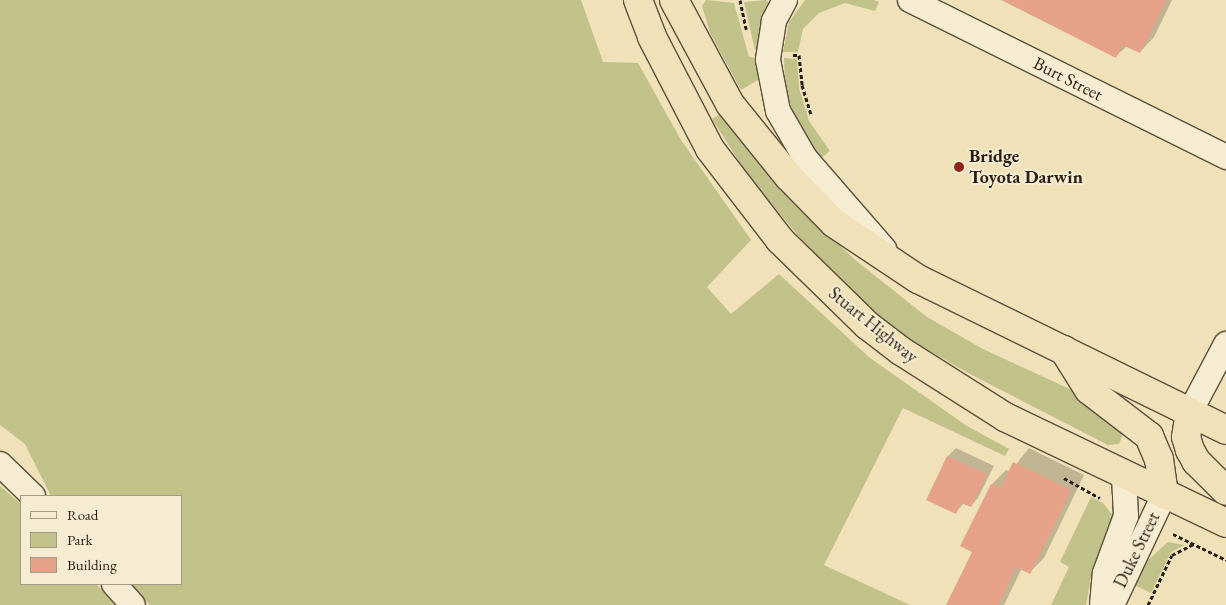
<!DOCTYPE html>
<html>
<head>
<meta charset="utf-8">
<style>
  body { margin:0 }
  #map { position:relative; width:1226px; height:605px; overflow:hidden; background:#f1e1b8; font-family:"EB Garamond",serif }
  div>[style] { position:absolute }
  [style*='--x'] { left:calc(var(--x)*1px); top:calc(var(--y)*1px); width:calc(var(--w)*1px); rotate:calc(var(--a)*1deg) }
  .green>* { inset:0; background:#c1c18a }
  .shadow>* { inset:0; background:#0003 }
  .building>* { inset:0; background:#e6a289 }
  .path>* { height:3px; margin-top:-1.5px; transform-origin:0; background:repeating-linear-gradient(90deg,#2a1e12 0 4px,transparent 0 6.5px) }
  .roads { filter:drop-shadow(1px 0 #5c4f3c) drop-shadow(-1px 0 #5c4f3c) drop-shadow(0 1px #5c4f3c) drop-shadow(0 -1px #5c4f3c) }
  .street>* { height:24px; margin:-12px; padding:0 12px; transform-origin:12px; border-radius:12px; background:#f6ecd1 }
  .highway>* { height:28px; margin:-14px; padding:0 14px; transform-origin:14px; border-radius:14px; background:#f1e1b8 }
  .dots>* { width:14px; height:14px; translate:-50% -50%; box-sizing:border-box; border:2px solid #f6ecd1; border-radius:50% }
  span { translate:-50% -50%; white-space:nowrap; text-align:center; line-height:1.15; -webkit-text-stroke:4px #f6ecd1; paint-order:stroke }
  .street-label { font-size:18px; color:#2a1e12 }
  .poi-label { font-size:18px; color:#2a1e12; font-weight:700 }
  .left { translate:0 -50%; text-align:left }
  .legend { position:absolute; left:20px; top:495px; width:162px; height:90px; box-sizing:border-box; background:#f6ecd1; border:1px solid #a49a85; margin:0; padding:6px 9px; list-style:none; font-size:15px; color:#2a1e12 }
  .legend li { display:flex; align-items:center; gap:10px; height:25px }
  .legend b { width:25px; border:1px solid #a49a85 }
</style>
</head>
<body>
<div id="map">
  <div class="green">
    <i style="clip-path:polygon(0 0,581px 0,603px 62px,638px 63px,681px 140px,751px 240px,707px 287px,731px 314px,779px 274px,870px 358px,967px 426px,1009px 449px,1005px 456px,903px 408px,824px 565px,910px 605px,150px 605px,129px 584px,181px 584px,181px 496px,51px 496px,25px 444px,0 425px)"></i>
    <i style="clip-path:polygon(706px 0,734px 3px,749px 57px,763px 59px,765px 76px,741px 90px,710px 33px,702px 6px)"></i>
    <i style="clip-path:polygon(766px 0,770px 5px,763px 49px,755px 50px,744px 2px)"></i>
    <i style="clip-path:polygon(805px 0,874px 0,879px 2px,875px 11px,845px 3px,819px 13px,803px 29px,798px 52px,783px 52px,789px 22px)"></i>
    <i style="clip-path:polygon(784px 58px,797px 59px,799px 88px,809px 121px,830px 151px,821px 158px,797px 124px,785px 88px)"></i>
    <i style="clip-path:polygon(723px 113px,746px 145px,782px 188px,854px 259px,927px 317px,983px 349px,1074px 391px,1119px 424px,1123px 434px,1119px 444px,1108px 445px,970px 374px,912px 341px,874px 313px,831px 275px,749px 177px,712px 119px)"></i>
    <i style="clip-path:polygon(0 486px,21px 504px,21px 584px,96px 584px,115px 605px,0 605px)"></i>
    <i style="clip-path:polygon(1091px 497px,1103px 503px,1114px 517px,1112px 530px,1092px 572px,1086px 605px,1051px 605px,1069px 567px,1060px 562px)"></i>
    <i style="clip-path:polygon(1168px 542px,1185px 545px,1171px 552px,1151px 593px,1134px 585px,1146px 562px)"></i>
  </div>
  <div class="shadow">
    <i style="clip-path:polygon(1004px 0,1172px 0,1154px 37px,1140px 52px,1127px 46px,1116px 56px)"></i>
    <i style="clip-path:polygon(956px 448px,994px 466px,978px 498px,971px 506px,964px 503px,956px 512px,928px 499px,948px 456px)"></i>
    <i style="clip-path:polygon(1029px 448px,1084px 475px,1044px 558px,1030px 572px,1022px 568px,1004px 605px,947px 605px,974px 551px,962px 546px,992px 484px,1006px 470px,1010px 472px)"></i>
  </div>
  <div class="building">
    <i style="clip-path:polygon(1001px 0,1166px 0,1140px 53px,1122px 45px,1116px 58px)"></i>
    <i style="clip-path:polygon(947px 456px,987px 474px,971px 507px,961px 503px,956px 514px,926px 500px)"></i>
    <i style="clip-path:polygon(1013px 462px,1071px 490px,1030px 574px,1016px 567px,998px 605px,946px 605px,972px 552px,960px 546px,991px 484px,1000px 488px)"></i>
  </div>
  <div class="path">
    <i style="--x:740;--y:0;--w:30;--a:78"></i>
    <i style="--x:793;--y:55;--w:6;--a:0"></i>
    <i style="--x:799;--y:55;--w:30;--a:84"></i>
    <i style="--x:802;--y:85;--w:30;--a:73"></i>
    <i style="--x:1064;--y:478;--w:41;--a:29.1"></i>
    <i style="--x:1173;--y:534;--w:59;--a:26.1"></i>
    <i style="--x:1148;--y:605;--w:55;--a:-64.4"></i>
    <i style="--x:1172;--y:555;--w:25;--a:-27"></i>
  </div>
  <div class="roads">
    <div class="street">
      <i style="--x:785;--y:0;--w:24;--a:118"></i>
      <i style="--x:774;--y:21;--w:39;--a:99"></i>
      <i style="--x:768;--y:60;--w:52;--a:78.9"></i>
      <i style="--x:778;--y:111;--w:54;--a:60.1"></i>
      <i style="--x:805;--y:158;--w:121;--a:49"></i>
      <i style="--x:910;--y:0;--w:353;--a:26.4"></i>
      <i style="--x:1190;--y:412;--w:77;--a:-62.1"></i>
      <i style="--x:0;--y:464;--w:46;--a:44.1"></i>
      <i style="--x:114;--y:584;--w:28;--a:48"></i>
      <i style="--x:1102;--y:605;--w:32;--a:-85"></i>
      <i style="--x:1105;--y:573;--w:61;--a:-69.8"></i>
      <i style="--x:1126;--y:516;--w:40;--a:-92.9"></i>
      <i style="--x:1112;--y:605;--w:122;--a:-64.7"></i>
    </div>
    <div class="highway">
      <i style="--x:638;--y:0;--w:40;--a:69"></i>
      <i style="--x:652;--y:37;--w:126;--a:62.6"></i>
      <i style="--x:710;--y:149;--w:115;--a:52.4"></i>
      <i style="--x:780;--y:240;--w:122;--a:44.3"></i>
      <i style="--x:867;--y:325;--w:43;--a:37.4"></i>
      <i style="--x:901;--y:351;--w:123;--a:32.4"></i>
      <i style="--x:1005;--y:417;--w:245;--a:25.6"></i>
      <i style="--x:674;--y:0;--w:118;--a:61.7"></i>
      <i style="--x:730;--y:104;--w:94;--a:51.1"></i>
      <i style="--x:789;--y:177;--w:64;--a:45.6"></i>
      <i style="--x:834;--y:223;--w:101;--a:33.7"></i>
      <i style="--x:918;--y:279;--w:343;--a:26.1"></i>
      <i style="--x:1064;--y:350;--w:47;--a:58"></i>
      <i style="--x:1089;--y:390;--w:76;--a:37.5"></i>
      <i style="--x:1149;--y:436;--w:25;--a:67"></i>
      <i style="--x:1159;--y:459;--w:36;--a:82"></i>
      <i style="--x:1190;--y:412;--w:25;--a:99"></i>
      <i style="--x:1186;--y:437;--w:14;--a:73"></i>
      <i style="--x:1190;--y:450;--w:13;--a:61"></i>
      <i style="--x:1196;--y:461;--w:42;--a:45"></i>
    </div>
  </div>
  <div class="dots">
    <i style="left:959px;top:167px;background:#8f2418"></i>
  </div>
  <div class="street-label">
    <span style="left:1068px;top:79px;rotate:27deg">Burt Street</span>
    <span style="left:873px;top:325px;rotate:39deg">Stuart Highway</span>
    <span style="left:1137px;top:550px;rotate:-64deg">Duke Street</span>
  </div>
  <div class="poi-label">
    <span class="left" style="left:969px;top:167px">Bridge<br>Toyota Darwin</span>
  </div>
  <ul class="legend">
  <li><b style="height:6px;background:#f6ecd1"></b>Road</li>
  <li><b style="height:14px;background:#c1c18a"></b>Park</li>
  <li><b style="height:14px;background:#e6a289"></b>Building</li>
  </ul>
</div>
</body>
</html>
